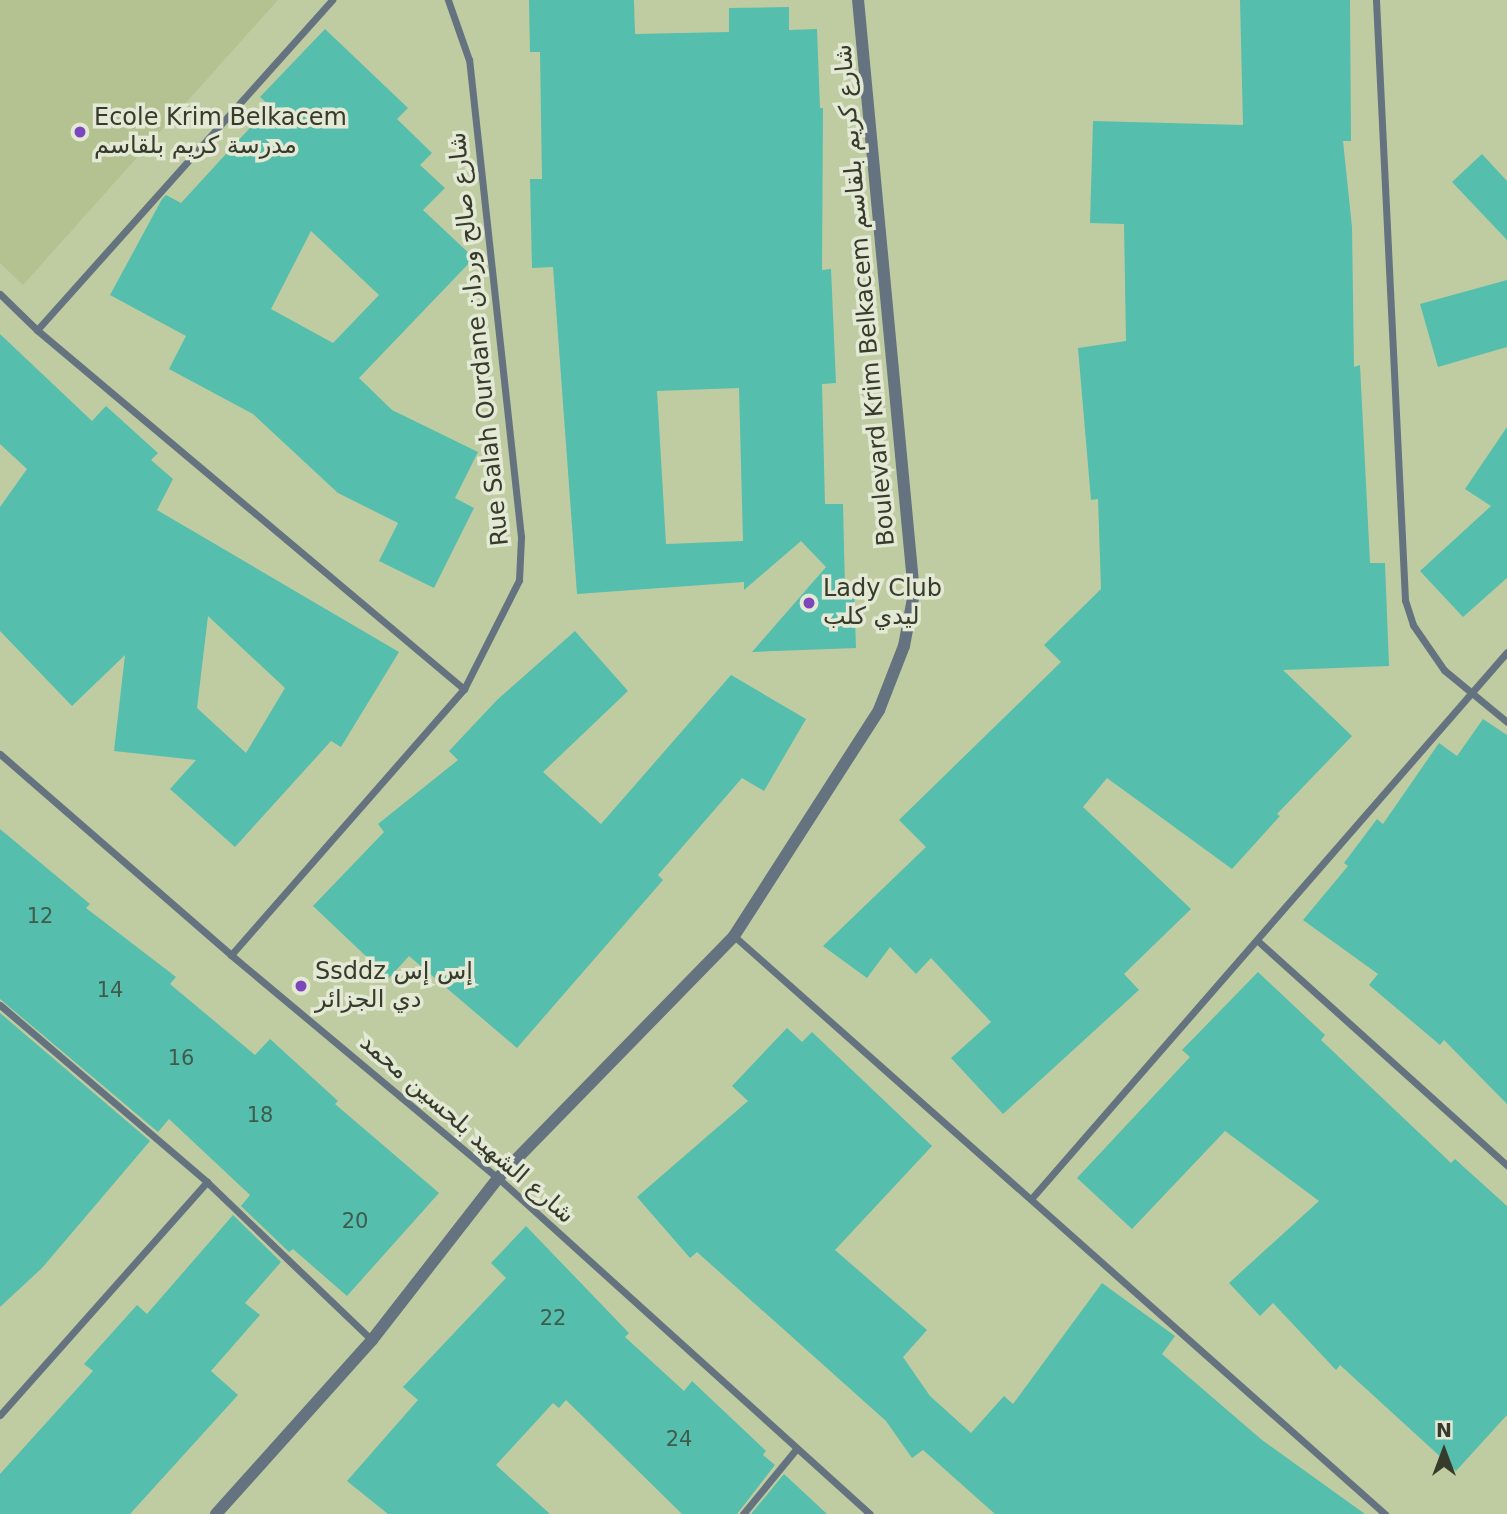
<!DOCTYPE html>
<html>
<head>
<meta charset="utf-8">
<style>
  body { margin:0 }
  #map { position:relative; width:1507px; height:1514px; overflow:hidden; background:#bfcca2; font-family:"DejaVu Sans",Cairo,sans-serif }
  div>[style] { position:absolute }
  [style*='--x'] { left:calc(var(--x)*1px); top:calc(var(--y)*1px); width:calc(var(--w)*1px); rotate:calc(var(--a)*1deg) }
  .built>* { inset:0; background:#b4c291 }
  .building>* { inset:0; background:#55bead }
  .minor>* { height:7px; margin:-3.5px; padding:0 3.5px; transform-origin:3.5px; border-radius:3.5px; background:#64737f }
  .tertiary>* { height:12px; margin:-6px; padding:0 6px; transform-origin:6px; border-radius:6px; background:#64737f }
  .dots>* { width:19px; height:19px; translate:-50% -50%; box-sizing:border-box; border:4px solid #e3e9d4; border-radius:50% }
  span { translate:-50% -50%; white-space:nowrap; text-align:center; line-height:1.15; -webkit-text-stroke:7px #e3e9d4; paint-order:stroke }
  .number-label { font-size:21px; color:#3e5c4c }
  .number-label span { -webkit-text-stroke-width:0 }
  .poi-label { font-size:24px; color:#363b2b }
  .left { translate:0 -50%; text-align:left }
  .street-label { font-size:24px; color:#363b2b }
  .north { position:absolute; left:1409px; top:1416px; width:70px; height:70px; -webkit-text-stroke:5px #e3e9d4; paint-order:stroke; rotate:0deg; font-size:19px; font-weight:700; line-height:28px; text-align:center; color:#363b2b }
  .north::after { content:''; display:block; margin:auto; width:24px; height:32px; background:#363b2b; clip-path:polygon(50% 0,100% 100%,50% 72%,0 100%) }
</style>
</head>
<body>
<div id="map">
  <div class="built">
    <i style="clip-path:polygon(0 0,278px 0,23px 285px,0 263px)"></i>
  </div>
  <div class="building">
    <i style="clip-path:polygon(evenodd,529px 0,634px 0,635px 34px,729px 32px,729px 8px,789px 7px,789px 30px,817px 29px,820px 108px,823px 108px,822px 270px,831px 269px,836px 383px,822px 384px,825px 504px,843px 504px,845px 589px,854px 588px,856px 648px,752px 652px,826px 567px,801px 541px,744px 590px,744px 582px,577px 594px,553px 267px,532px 268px,530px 179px,542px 179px,540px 52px,530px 52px,529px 0,739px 388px,743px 541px,666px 544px,657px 391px,739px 388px)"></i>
    <i style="clip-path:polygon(1240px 0,1350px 0,1351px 141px,1343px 141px,1352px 227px,1354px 367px,1360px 365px,1370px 563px,1385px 563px,1389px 666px,1283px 670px,1352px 736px,1277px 814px,1280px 816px,1232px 869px,1107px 778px,1083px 807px,1191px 909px,1124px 974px,1139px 990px,1003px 1114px,951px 1058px,991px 1022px,931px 958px,916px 974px,890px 947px,867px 978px,823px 946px,926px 847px,899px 820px,1061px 662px,1044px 645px,1101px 589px,1098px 499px,1091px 500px,1078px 348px,1126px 341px,1124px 224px,1090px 223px,1093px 121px,1243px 125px)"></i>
    <i style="clip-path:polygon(evenodd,325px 29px,408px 108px,397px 119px,432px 153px,420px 165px,445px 188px,423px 210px,474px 258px,359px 378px,392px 410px,478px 452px,455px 498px,474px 508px,434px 588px,379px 561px,398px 523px,338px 493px,253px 414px,169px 369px,186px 336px,110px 295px,162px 199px,166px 195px,181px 203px,270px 106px,260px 97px,325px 29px,311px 231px,379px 295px,333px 343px,271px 309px,311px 231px)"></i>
    <i style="clip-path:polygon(1482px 154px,1507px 181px,1507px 240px,1452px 182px)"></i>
    <i style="clip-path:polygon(1507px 280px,1507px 347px,1438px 367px,1420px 304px)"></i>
    <i style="clip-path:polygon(evenodd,0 334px,92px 421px,106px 406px,158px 453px,151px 460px,173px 479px,157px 510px,399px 652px,341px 747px,331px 741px,235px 847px,170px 789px,196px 760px,114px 751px,125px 655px,72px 706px,0 631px,0 507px,27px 469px,0 444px,0 334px,208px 616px,285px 688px,246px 753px,197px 708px,208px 616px)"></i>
    <i style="clip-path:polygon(1507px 427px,1507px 578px,1463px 617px,1420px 571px,1491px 506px,1465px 489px)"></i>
    <i style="clip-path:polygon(575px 631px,628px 691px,543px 772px,601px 824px,731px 675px,806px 719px,764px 791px,742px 778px,658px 875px,663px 880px,517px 1048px,409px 956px,389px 978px,313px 906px,384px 832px,378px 824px,458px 760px,449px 751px,497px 700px)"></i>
    <i style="clip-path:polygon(1483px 719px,1507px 735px,1507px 1104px,1444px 1040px,1440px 1045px,1369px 985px,1378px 974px,1303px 920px,1348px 866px,1344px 863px,1377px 819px,1383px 824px,1439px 743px,1457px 756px)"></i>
    <i style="clip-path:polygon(0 829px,90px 904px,86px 908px,176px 977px,170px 984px,255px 1055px,270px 1039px,338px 1101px,335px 1104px,439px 1193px,347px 1296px,293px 1249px,289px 1252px,241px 1206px,250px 1195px,169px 1119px,158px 1132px,0 999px)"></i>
    <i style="clip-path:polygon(1258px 972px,1325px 1035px,1321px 1040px,1451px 1163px,1455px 1159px,1507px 1206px,1507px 1415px,1456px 1471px,1340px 1365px,1336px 1370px,1273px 1303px,1260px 1316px,1229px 1283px,1319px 1201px,1225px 1131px,1132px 1229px,1077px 1178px,1190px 1057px,1182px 1050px)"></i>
    <i style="clip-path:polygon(0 1013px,150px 1141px,42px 1268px,0 1307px)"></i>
    <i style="clip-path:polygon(787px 1028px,802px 1042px,812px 1032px,932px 1146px,835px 1250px,927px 1330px,903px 1357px,930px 1396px,971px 1433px,1004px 1396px,1013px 1404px,1102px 1283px,1175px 1336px,1162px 1354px,1262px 1440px,1365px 1514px,995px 1514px,923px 1450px,912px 1458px,886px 1421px,697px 1252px,690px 1258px,637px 1197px,748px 1101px,732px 1086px)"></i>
    <i style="clip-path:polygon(233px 1215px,281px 1262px,245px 1303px,260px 1315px,211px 1371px,238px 1395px,130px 1514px,0 1514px,0 1474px,93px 1371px,84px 1364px,137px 1305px,147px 1314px)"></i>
    <i style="clip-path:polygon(526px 1226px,629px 1333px,625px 1337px,684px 1391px,692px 1381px,766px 1451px,763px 1455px,775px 1465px,737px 1514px,682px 1514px,566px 1400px,559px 1408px,553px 1403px,496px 1465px,550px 1514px,388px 1514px,347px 1481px,418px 1400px,403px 1387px,506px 1278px,491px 1263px)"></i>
    <i style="clip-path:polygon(784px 1474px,827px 1514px,751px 1514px)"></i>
  </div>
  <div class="minor">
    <i style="--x:1376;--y:0;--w:601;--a:87.23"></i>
    <i style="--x:1405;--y:600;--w:26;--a:72"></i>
    <i style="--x:1413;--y:625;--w:55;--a:55.4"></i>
    <i style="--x:1444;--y:670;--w:82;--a:39.5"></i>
    <i style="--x:0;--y:294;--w:52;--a:44.2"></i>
    <i style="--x:37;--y:330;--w:558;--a:40.06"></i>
    <i style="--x:37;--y:330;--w:443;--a:-48.2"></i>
    <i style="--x:0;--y:754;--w:306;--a:41"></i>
    <i style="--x:231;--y:955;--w:348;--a:39.9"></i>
    <i style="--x:498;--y:1178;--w:501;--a:42.09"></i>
    <i style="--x:734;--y:936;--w:871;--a:41.6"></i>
    <i style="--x:1259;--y:942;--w:334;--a:42"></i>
    <i style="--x:231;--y:955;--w:354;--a:-48.8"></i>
    <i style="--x:464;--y:689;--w:122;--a:-63.2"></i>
    <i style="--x:519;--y:580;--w:43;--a:-87.3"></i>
    <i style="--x:521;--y:537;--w:480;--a:-96.2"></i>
    <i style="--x:469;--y:60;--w:64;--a:-109.3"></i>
    <i style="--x:0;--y:1005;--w:272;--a:40.5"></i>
    <i style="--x:207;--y:1182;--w:228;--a:43.8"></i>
    <i style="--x:1031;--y:1199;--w:725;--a:-48.97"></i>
    <i style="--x:0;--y:1415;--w:312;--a:-48.4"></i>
    <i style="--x:743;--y:1514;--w:85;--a:-50.7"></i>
  </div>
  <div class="tertiary">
    <i style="--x:216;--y:1514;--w:234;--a:-48.1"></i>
    <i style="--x:372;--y:1340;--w:205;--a:-52.1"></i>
    <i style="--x:498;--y:1178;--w:338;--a:-45.7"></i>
    <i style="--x:734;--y:936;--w:269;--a:-57.3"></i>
    <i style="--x:879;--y:710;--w:69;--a:-68.7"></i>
    <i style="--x:904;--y:646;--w:54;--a:-79.3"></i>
    <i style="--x:914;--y:593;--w:596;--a:-95.39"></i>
  </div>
  <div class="dots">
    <i style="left:80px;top:132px;background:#7c46bd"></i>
    <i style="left:809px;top:603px;background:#7c46bd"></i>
    <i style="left:301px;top:986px;background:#7c46bd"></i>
  </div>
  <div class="number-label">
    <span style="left:40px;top:916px">12</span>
    <span style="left:110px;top:990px">14</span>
    <span style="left:181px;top:1058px">16</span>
    <span style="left:260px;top:1115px">18</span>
    <span style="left:355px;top:1221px">20</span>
    <span style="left:553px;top:1318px">22</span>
    <span style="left:679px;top:1439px">24</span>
  </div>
  <div class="poi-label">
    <span class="left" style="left:94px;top:132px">Ecole Krim Belkacem<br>مدرسة كريم بلقاسم</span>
    <span class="left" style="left:823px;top:603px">Lady Club<br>ليدي كلب</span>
    <span class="left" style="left:315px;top:986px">Ssddz إس إس<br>دي الجزائر</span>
  </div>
  <div class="street-label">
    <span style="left:865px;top:295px;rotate:-95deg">Boulevard Krim Belkacem شارع كريم بلقاسم</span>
    <span style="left:479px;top:339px;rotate:-96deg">Rue Salah Ourdane شارع صالح وردان</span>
    <span style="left:467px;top:1129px;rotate:41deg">شارع الشهيد بلحسين محمد</span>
  </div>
  <div class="north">N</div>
</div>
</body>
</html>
